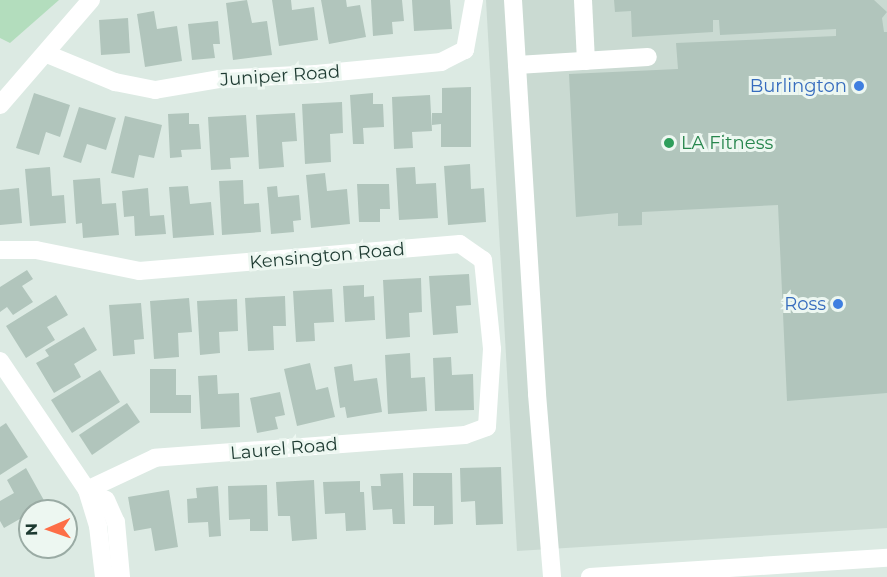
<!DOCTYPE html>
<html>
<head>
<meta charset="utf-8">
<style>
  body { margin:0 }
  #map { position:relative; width:887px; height:577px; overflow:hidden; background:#dceae3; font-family:Montserrat,sans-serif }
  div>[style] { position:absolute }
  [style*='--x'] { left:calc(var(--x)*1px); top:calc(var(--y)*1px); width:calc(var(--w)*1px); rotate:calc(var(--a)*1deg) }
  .built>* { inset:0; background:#cadad2 }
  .green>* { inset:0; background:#b3ddbd }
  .building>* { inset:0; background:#b1c5bc }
  .minor>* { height:18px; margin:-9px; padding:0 9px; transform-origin:9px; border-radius:9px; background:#fff }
  .dots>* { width:16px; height:16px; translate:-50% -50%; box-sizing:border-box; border:3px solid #edf7f1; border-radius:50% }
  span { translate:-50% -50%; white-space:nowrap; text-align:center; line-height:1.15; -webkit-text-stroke:6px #edf7f1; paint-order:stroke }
  .street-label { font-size:18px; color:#1d3a31 }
  .shop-label { font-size:18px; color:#366cbe }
  .right { translate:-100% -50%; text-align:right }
  .leisure-label { font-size:18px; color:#27864d }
  .left { translate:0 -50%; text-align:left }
  .north { position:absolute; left:18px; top:499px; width:60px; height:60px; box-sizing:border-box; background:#edf7f1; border:2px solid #9aaba4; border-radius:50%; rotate:268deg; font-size:16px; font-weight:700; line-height:24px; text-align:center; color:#1d3a31 }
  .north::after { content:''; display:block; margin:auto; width:21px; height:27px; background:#fd6e47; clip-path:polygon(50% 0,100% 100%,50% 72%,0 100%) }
</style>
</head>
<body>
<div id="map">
  <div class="built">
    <i style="clip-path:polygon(486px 0,887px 0,887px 528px,517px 551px)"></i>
  </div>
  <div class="green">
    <i style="clip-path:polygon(0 0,59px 0,10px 43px,0 38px)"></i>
  </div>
  <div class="building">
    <i style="clip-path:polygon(247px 0,252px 23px,267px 21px,272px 55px,233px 60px,226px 3px)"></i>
    <i style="clip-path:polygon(272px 0,291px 0,292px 10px,314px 7px,318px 40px,279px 46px)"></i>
    <i style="clip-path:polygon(321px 0,346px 0,347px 7px,360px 5px,366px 37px,329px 44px)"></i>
    <i style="clip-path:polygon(371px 0,402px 0,404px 21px,392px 22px,393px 34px,373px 36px)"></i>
    <i style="clip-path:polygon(412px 0,450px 0,452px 29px,414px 31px)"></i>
    <i style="clip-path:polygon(614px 0,874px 0,887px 12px,882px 18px,884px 32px,887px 32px,887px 393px,787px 401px,778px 205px,642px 212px,642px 225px,618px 226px,618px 213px,576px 217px,569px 74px,678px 69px,676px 43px,836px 36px,836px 29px,720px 35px,719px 20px,713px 20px,713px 32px,632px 37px,631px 11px,615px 12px)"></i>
    <i style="clip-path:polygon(154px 11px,157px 29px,177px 26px,182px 61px,145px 67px,137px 14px)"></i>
    <i style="clip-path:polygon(128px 18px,130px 53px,101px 55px,99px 20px)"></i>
    <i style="clip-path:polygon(218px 21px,220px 44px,213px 44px,215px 58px,192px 60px,188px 24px)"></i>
    <i style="clip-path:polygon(471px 87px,471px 147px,441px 147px,441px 124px,432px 125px,432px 113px,442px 113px,442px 88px)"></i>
    <i style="clip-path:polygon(34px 93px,70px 105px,60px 137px,46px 132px,39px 155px,16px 148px)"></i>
    <i style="clip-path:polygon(373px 93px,373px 104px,383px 104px,384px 127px,363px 128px,364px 144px,353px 144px,350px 95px)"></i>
    <i style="clip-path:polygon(430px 95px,432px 131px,412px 132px,413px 148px,394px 149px,392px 97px)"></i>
    <i style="clip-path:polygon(342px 102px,343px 133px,330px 134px,331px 162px,305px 164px,302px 104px)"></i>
    <i style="clip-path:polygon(79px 107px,116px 118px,106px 150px,87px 144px,81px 163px,63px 157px)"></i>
    <i style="clip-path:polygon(189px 113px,189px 124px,199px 124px,201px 149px,181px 150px,182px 157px,170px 158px,168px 114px)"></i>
    <i style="clip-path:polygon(295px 113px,297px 141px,282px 142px,284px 167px,259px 169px,256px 115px)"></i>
    <i style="clip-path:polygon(246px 115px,249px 157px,230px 158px,231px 169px,211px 170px,208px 117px)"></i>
    <i style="clip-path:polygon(125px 116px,162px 125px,154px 158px,139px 155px,134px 178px,111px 173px)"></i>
    <i style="clip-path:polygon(470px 164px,471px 189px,484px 188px,486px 222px,448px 225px,444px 166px)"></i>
    <i style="clip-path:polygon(50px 167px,52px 196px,64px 195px,66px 223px,30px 226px,25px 169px)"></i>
    <i style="clip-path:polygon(415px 167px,416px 184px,436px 183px,438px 218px,399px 220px,396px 168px)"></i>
    <i style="clip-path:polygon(325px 173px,327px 191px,347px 189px,350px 224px,311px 228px,306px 175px)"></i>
    <i style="clip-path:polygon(100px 178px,102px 204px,116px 203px,119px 235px,83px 238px,82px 223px,76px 224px,73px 180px)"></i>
    <i style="clip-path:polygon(243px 180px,244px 204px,259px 203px,261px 232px,222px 235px,219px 181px)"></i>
    <i style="clip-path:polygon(357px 184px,389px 184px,390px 209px,380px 209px,380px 222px,359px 222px)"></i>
    <i style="clip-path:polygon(188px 186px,190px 204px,211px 202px,214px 235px,173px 238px,169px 187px)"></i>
    <i style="clip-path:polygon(277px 186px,278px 197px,299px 195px,301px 220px,293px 221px,294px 232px,271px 234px,267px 187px)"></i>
    <i style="clip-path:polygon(19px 188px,22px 223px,0 225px,0 190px)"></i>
    <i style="clip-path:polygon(148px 188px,150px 216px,164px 215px,166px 234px,135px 236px,134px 216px,124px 217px,122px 191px)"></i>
    <i style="clip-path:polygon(27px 270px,33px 279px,22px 286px,33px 302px,13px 315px,7px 307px,0 312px,0 287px)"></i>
    <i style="clip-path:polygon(469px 274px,471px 305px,456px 306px,458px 333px,433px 335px,429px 276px)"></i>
    <i style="clip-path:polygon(421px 278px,422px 312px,409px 313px,410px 337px,386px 339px,383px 280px)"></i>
    <i style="clip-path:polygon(364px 285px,364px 297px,374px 296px,375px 320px,345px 322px,343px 286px)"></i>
    <i style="clip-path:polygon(332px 289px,334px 322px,314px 323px,315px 341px,296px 342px,293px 291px)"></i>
    <i style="clip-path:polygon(56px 295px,68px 315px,47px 327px,55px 340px,26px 358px,6px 326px)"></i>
    <i style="clip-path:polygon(285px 296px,286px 326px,273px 326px,274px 350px,248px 351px,245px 298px)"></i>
    <i style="clip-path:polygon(189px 298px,192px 332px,178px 333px,179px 357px,154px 359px,150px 301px)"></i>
    <i style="clip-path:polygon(237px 299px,238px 331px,219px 332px,220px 353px,200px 355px,197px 301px)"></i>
    <i style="clip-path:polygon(141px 303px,144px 339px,134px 340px,135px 354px,113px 356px,109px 305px)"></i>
    <i style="clip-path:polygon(84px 327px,97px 350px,74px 364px,81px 377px,54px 393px,36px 363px,49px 356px,45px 350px)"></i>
    <i style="clip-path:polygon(410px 353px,411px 378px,425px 377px,427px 411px,388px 414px,385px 355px)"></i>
    <i style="clip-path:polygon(451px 357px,452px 375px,473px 374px,474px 410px,435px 411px,433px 358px)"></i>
    <i style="clip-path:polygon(310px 363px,316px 390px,328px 387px,335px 417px,297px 426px,284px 369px)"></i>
    <i style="clip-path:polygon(352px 364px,354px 381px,377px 378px,382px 412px,347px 418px,345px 407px,340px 408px,334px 367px)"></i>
    <i style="clip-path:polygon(150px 369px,176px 369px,176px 395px,191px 395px,191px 413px,150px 413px)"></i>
    <i style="clip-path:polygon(100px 370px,120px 402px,72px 433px,51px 400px)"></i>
    <i style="clip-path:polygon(217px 375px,218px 394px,239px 393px,240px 427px,201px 429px,198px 376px)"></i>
    <i style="clip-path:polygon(280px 392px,285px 415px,275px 417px,278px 429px,257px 433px,250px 398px)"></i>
    <i style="clip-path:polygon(127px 403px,140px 422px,92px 455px,79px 435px)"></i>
    <i style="clip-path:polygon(6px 423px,28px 457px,0 475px,0 427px)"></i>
    <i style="clip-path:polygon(501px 467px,503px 524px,476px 525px,475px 501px,461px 502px,460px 468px)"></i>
    <i style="clip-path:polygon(26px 468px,46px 504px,4px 528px,0 521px,0 501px,14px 493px,7px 480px)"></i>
    <i style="clip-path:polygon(403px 473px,405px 524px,393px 524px,392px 509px,373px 510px,371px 486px,381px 486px,380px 474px)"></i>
    <i style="clip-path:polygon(413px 473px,452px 473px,453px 524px,434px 525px,434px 506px,413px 506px)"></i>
    <i style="clip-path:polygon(314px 480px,317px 539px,292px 541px,290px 516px,278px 516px,276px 482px)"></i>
    <i style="clip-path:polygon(360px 481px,360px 492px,364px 492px,366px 530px,346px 531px,345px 513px,325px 514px,323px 482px)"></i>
    <i style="clip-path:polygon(267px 485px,268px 531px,250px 531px,250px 519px,229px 520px,228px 486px)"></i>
    <i style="clip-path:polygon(218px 486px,221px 536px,209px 537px,208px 522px,188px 523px,187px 499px,197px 498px,196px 488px)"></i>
    <i style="clip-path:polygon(169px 490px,178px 547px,155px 551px,151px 528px,134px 531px,128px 497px)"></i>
  </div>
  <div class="minor">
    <i style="--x:513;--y:0;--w:395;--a:86.5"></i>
    <i style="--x:537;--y:394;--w:184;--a:85.3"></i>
    <i style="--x:583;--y:0;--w:61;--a:87.2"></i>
    <i style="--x:47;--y:54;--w:74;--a:22.4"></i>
    <i style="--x:115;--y:82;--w:41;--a:11.3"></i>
    <i style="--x:155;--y:90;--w:66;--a:-9.6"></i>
    <i style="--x:220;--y:79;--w:96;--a:-3"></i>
    <i style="--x:316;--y:74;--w:126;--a:-5.5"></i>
    <i style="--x:441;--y:62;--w:27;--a:-27"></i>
    <i style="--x:465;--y:50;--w:51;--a:-79.8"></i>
    <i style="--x:517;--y:65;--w:131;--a:-3.5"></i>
    <i style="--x:0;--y:105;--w:139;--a:-49.1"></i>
    <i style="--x:0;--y:250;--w:36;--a:0"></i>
    <i style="--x:36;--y:250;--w:105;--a:11.5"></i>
    <i style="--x:139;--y:271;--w:322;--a:-4.8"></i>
    <i style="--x:460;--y:244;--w:28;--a:35"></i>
    <i style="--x:483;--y:260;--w:89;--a:84.2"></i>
    <i style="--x:492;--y:349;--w:78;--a:93.7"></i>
    <i style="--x:487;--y:427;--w:23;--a:160"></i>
    <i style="--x:465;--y:435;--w:311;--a:175.8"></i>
    <i style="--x:155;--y:458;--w:75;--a:154.8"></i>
    <i style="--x:0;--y:361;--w:156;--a:56"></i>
    <i style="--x:87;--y:490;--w:38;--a:73"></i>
    <i style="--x:98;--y:526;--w:51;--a:83.3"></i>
    <i style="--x:87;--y:490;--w:21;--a:28"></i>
    <i style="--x:106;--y:500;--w:24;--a:66"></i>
    <i style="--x:116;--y:522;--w:55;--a:84.8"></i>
    <i style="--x:590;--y:577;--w:298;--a:-3.7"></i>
  </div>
  <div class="dots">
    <i style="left:859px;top:86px;background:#3f7fe0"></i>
    <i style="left:669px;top:143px;background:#2e9e5b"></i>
    <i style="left:838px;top:304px;background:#3f7fe0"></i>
  </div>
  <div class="street-label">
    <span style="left:280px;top:76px;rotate:-4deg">Juniper Road</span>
    <span style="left:327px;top:256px;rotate:-5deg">Kensington Road</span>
    <span style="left:284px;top:449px;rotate:-5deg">Laurel Road</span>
  </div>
  <div class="shop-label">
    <span class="right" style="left:847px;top:86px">Burlington</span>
    <span class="right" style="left:826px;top:304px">Ross</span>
  </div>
  <div class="leisure-label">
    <span class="left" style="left:681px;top:143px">LA Fitness</span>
  </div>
  <div class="north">N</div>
</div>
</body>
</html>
